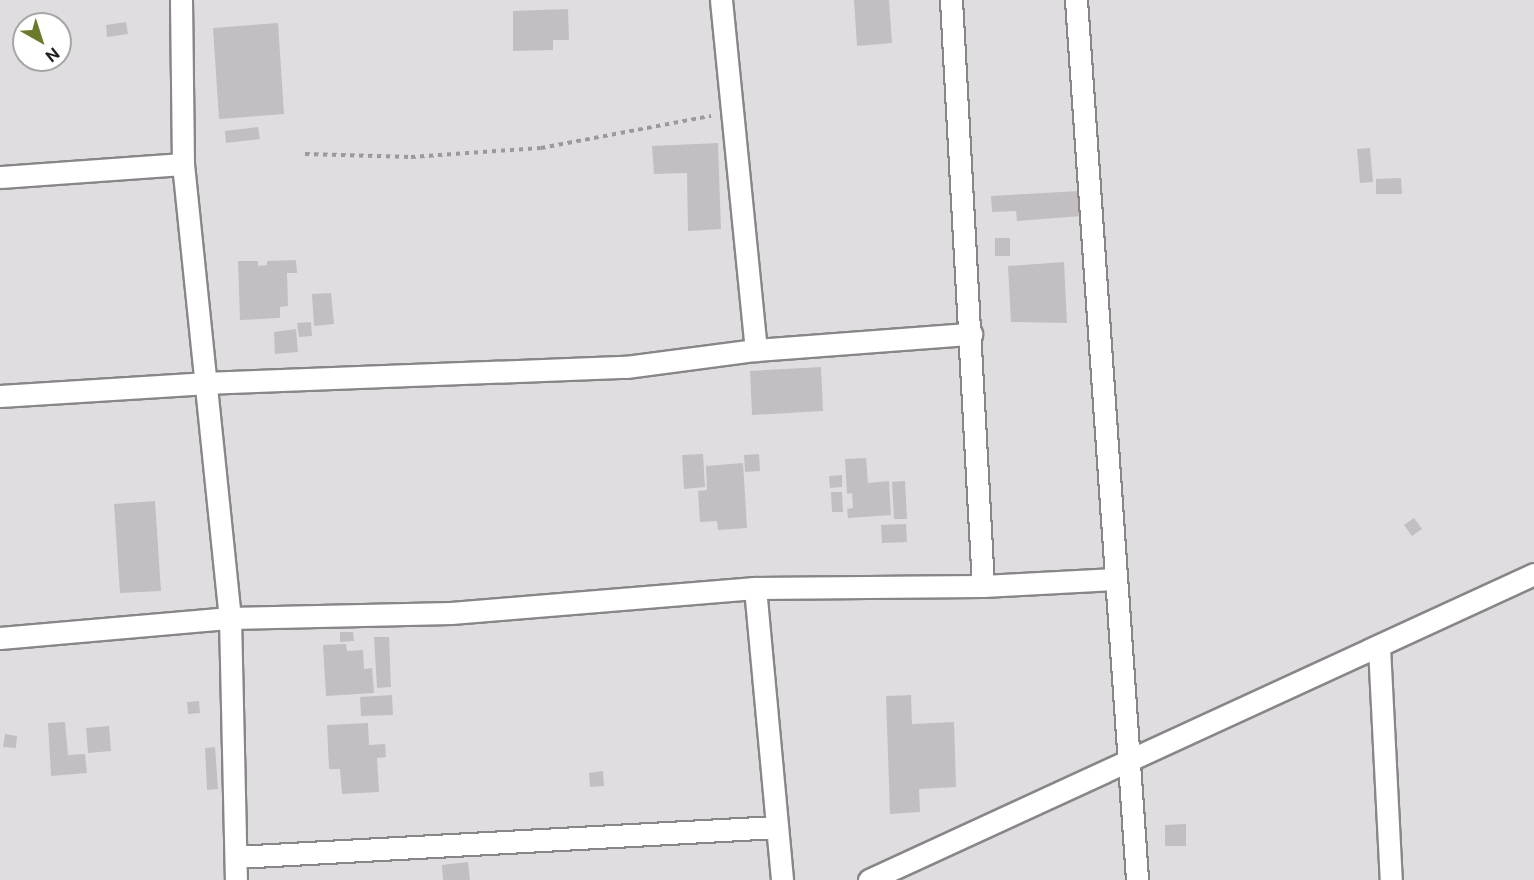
<!DOCTYPE html>
<html>
<head>
<meta charset="utf-8">
<style>
  body { margin:0 }
  #map { position:relative; width:1534px; height:880px; overflow:hidden; background:#e0dde0; font-family:"Public Sans",sans-serif }
  div>[style] { position:absolute }
  [style*='--x'] { left:calc(var(--x)*1px); top:calc(var(--y)*1px); width:calc(var(--w)*1px); rotate:calc(var(--a)*1deg) }
  .building>* { inset:0; background:#c2bec2 }
  .path>* { height:4px; margin-top:-2px; transform-origin:0; background:repeating-linear-gradient(90deg,#9b999b 0 4.5px,transparent 0 9px) }
  .roads { filter:drop-shadow(2px 0 #898689) drop-shadow(-2px 0 #898689) drop-shadow(0 2px #898689) drop-shadow(0 -2px #898689) }
  .street>* { height:21px; margin:-10.5px; padding:0 10.5px; transform-origin:10.5px; border-radius:10.5px; background:#fff }
  span { translate:-50% -50%; white-space:nowrap; text-align:center; line-height:1.15; -webkit-text-stroke:5px #fff; paint-order:stroke }
  .north { position:absolute; left:12px; top:12px; width:60px; height:60px; box-sizing:border-box; background:#fff; border:2px solid #a7a6a7; border-radius:50%; rotate:141deg; font-size:16px; font-weight:700; line-height:24px; text-align:center; color:#222022 }
  .north::after { content:''; display:block; margin:auto; width:21px; height:27px; background:#697a28; clip-path:polygon(50% 0,100% 100%,50% 72%,0 100%) }
</style>
</head>
<body>
<div id="map">
  <div class="building">
    <i style="clip-path:polygon(854px 0,889px 0,892px 43px,857px 46px)"></i>
    <i style="clip-path:polygon(568px 9px,569px 40px,553px 40px,553px 50px,513px 51px,513px 11px)"></i>
    <i style="clip-path:polygon(126px 22px,128px 34px,107px 37px,106px 25px)"></i>
    <i style="clip-path:polygon(278px 23px,284px 114px,219px 119px,213px 28px)"></i>
    <i style="clip-path:polygon(258px 127px,260px 139px,226px 143px,225px 131px)"></i>
    <i style="clip-path:polygon(718px 143px,721px 229px,688px 231px,687px 173px,654px 174px,652px 146px)"></i>
    <i style="clip-path:polygon(1370px 148px,1373px 182px,1360px 183px,1357px 149px)"></i>
    <i style="clip-path:polygon(1401px 178px,1402px 194px,1376px 194px,1376px 179px)"></i>
    <i style="clip-path:polygon(1080px 191px,1081px 216px,1017px 221px,1016px 211px,992px 212px,991px 196px)"></i>
    <i style="clip-path:polygon(995px 238px,1010px 238px,1010px 256px,995px 256px)"></i>
    <i style="clip-path:polygon(296px 260px,297px 273px,287px 273px,288px 306px,280px 307px,280px 318px,240px 320px,238px 261px,258px 261px,258px 266px,267px 265px,267px 261px)"></i>
    <i style="clip-path:polygon(1064px 262px,1067px 323px,1011px 322px,1008px 266px)"></i>
    <i style="clip-path:polygon(331px 293px,334px 324px,314px 326px,312px 294px)"></i>
    <i style="clip-path:polygon(311px 322px,312px 336px,299px 337px,297px 323px)"></i>
    <i style="clip-path:polygon(296px 329px,298px 352px,275px 354px,274px 332px)"></i>
    <i style="clip-path:polygon(821px 367px,823px 411px,752px 415px,750px 371px)"></i>
    <i style="clip-path:polygon(703px 454px,705px 487px,684px 489px,682px 455px)"></i>
    <i style="clip-path:polygon(759px 454px,760px 471px,745px 472px,744px 455px)"></i>
    <i style="clip-path:polygon(866px 458px,868px 483px,889px 481px,891px 515px,848px 518px,847px 509px,853px 508px,852px 493px,847px 494px,845px 459px)"></i>
    <i style="clip-path:polygon(743px 463px,747px 528px,718px 530px,717px 521px,700px 522px,698px 491px,707px 490px,706px 466px)"></i>
    <i style="clip-path:polygon(842px 475px,842px 487px,830px 488px,829px 476px)"></i>
    <i style="clip-path:polygon(905px 481px,907px 519px,894px 519px,892px 482px)"></i>
    <i style="clip-path:polygon(831px 492px,842px 492px,843px 512px,832px 512px)"></i>
    <i style="clip-path:polygon(155px 501px,161px 591px,120px 593px,114px 504px)"></i>
    <i style="clip-path:polygon(1414px 518px,1422px 529px,1412px 536px,1404px 525px)"></i>
    <i style="clip-path:polygon(906px 524px,907px 542px,882px 543px,881px 525px)"></i>
    <i style="clip-path:polygon(340px 632px,353px 632px,354px 641px,340px 642px)"></i>
    <i style="clip-path:polygon(374px 637px,389px 637px,391px 687px,377px 688px)"></i>
    <i style="clip-path:polygon(346px 644px,347px 651px,363px 650px,364px 669px,372px 668px,374px 693px,326px 696px,323px 645px)"></i>
    <i style="clip-path:polygon(392px 695px,393px 715px,361px 716px,360px 697px)"></i>
    <i style="clip-path:polygon(911px 695px,912px 724px,954px 722px,956px 787px,919px 789px,920px 812px,890px 814px,886px 696px)"></i>
    <i style="clip-path:polygon(199px 701px,200px 713px,188px 714px,187px 702px)"></i>
    <i style="clip-path:polygon(65px 722px,68px 755px,85px 754px,87px 773px,51px 776px,48px 723px)"></i>
    <i style="clip-path:polygon(368px 723px,369px 745px,385px 744px,386px 757px,377px 758px,379px 792px,342px 794px,340px 769px,329px 769px,327px 725px)"></i>
    <i style="clip-path:polygon(109px 726px,111px 751px,88px 753px,86px 728px)"></i>
    <i style="clip-path:polygon(5px 734px,17px 736px,16px 748px,3px 747px)"></i>
    <i style="clip-path:polygon(215px 747px,218px 789px,207px 790px,205px 748px)"></i>
    <i style="clip-path:polygon(603px 771px,604px 786px,590px 787px,589px 773px)"></i>
    <i style="clip-path:polygon(1186px 824px,1186px 846px,1165px 846px,1165px 825px)"></i>
    <i style="clip-path:polygon(468px 862px,470px 880px,443px 880px,442px 865px)"></i>
  </div>
  <div class="path">
    <i style="--x:305;--y:154;--w:106;--a:1.6"></i>
    <i style="--x:411;--y:157;--w:130;--a:-4"></i>
    <i style="--x:541;--y:148;--w:173;--a:-10.7"></i>
  </div>
  <div class="roads">
    <div class="street">
      <i style="--x:181;--y:0;--w:164;--a:89.3"></i>
      <i style="--x:183;--y:164;--w:456;--a:84.1"></i>
      <i style="--x:230;--y:618;--w:262;--a:88.7"></i>
      <i style="--x:721;--y:0;--w:352;--a:84.3"></i>
      <i style="--x:951;--y:0;--w:587;--a:86.87"></i>
      <i style="--x:1076;--y:0;--w:882;--a:86.03"></i>
      <i style="--x:0;--y:177;--w:183;--a:-4.1"></i>
      <i style="--x:0;--y:396;--w:204;--a:-3.6"></i>
      <i style="--x:204;--y:383;--w:422;--a:-2.2"></i>
      <i style="--x:626;--y:367;--w:131;--a:-7.5"></i>
      <i style="--x:756;--y:350;--w:216;--a:-4.3"></i>
      <i style="--x:755;--y:588;--w:293;--a:84.7"></i>
      <i style="--x:0;--y:638;--w:231;--a:-5"></i>
      <i style="--x:230;--y:618;--w:221;--a:-1.3"></i>
      <i style="--x:451;--y:613;--w:305;--a:-4.7"></i>
      <i style="--x:755;--y:588;--w:228;--a:-0.5"></i>
      <i style="--x:983;--y:586;--w:132;--a:-3"></i>
      <i style="--x:1379;--y:647;--w:233;--a:87.1"></i>
      <i style="--x:236;--y:857;--w:541;--a:-3.18"></i>
      <i style="--x:869;--y:880;--w:732;--a:-24.71"></i>
    </div>
  </div>
  <div class="north">N</div>
</div>
</body>
</html>
